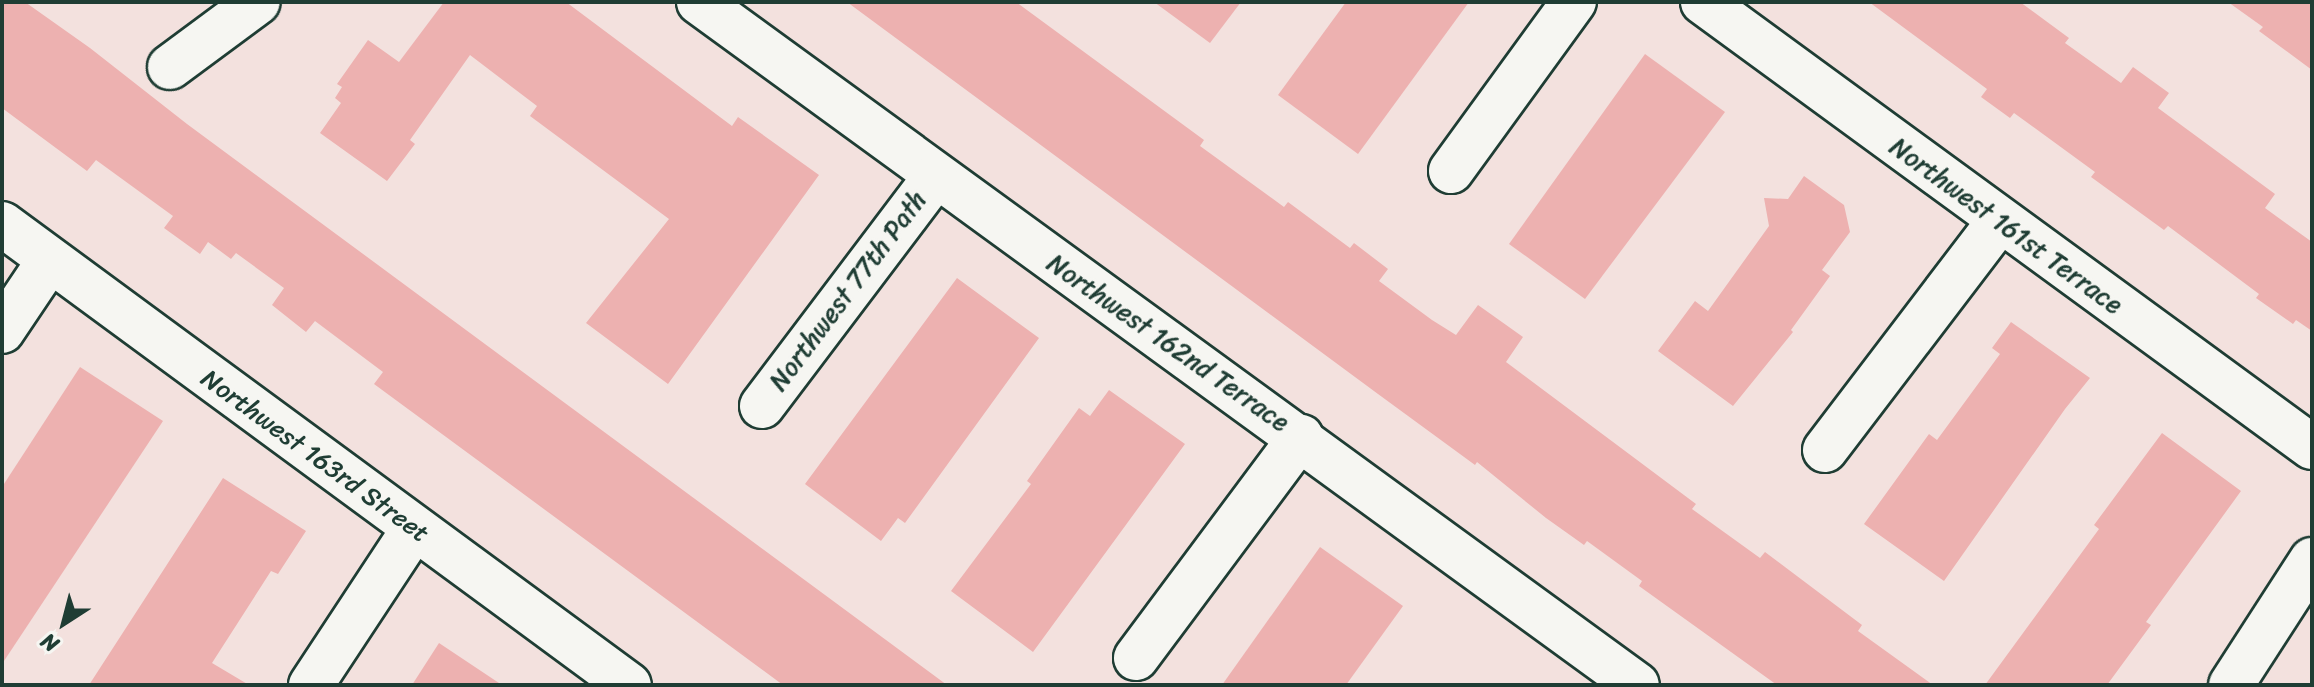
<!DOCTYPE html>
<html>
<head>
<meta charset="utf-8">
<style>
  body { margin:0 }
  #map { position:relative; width:2314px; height:687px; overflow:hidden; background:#f3e1de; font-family:Sriracha,sans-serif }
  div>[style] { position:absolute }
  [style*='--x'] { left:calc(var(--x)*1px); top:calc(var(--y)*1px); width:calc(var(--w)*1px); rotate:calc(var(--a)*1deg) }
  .building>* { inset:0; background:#edb1b0 }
  .roads { filter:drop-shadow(2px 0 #1f3d34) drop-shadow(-2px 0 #1f3d34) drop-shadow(0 2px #1f3d34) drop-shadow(0 -2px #1f3d34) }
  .minor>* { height:44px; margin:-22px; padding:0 22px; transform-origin:22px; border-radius:22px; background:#f6f6f2 }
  span { translate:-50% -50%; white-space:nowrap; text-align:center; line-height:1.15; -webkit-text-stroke:6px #f6f6f2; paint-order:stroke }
  .street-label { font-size:26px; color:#1f3d34 }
  .frame { position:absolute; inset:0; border:4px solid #1f3d34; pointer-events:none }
  .north { position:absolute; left:24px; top:583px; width:80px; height:80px; -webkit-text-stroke:6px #f6f6f2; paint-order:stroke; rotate:216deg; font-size:22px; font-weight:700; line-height:32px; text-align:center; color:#1f3d34 }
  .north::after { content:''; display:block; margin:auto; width:28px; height:36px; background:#1f3d34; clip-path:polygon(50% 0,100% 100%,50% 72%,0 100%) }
</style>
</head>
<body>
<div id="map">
  <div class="building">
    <i style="clip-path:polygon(2px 2px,25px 2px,90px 48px,187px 124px,947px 685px,783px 685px,374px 384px,383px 372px,315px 321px,306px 332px,272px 305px,284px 288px,236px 253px,231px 259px,208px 242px,200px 254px,164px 228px,173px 216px,96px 160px,87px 171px,2px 108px)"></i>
    <i style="clip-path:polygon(444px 2px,566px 2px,732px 126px,738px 117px,819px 175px,668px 384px,586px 323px,669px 219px,530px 116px,537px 106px,470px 55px,410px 140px,415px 144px,387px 181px,320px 133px,341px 103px,335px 98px,342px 87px,337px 84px,368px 40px,399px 62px)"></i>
    <i style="clip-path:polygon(847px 2px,1016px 2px,1204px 140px,1200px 146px,1284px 207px,1288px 202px,1350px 248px,1354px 243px,1388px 269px,1379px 281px,1432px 320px,1456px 335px,1478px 305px,1523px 337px,1506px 362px,1696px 504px,1692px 509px,1760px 558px,1765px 552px,1862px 625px,1858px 631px,1933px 685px,1777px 685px,1639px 586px,1642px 581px,1587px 541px,1584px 545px,1546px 518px,1477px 462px,1475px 465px,1378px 394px)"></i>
    <i style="clip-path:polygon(1154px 2px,1241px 2px,1210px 43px)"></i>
    <i style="clip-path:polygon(1346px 2px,1469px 2px,1358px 154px,1278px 95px)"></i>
    <i style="clip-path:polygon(1869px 2px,2020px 2px,2069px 38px,2065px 43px,2121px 83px,2133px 67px,2169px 93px,2158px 108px,2275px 194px,2265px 208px,2312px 242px,2312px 331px,2296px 320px,2293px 324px,2256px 298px,2259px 294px,2168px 226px,2164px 230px,2091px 177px,2095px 172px,2014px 113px,2010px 118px,1981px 97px,1987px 89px)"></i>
    <i style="clip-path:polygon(2228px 2px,2312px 2px,2312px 70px,2259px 31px,2263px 27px)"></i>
    <i style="clip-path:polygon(1645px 54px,1725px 112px,1585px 299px,1509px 244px)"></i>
    <i style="clip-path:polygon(1804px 176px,1844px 205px,1850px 232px,1822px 270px,1830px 276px,1791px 330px,1793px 332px,1733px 406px,1658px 351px,1695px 301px,1708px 311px,1769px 226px,1764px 198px,1788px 199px)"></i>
    <i style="clip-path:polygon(957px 278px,1039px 338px,905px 523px,898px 518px,881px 541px,805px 484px)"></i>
    <i style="clip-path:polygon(2011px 322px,2090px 378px,2065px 409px,1944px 581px,1864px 524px,1929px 434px,1937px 440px,2000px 354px,1992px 348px)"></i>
    <i style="clip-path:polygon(80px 367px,163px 421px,2px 664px,2px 487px)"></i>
    <i style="clip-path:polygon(1109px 390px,1185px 444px,1033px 652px,951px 591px,1031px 484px,1027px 481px,1079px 408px,1090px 416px)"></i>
    <i style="clip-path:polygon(2162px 433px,2241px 491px,2146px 622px,2151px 625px,2107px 685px,1985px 685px,2099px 529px,2094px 525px)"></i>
    <i style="clip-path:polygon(223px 478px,306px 531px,278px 574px,271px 571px,212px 663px,249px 685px,89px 685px)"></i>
    <i style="clip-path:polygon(1320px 547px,1403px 606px,1346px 685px,1222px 685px)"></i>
    <i style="clip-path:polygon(439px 643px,502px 685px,412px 685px)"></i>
  </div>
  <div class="roads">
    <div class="minor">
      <i style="--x:699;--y:2;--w:1160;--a:36.06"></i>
      <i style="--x:1703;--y:2;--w:754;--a:36.16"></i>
      <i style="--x:170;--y:67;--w:109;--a:-36.5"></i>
      <i style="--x:1451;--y:171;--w:209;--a:-54"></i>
      <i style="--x:2;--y:224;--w:778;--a:36.33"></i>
      <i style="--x:2;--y:331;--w:84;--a:-56.1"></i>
      <i style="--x:762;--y:406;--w:287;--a:-52.9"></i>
      <i style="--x:1825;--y:450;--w:287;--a:-52.7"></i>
      <i style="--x:1136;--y:658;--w:276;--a:-53.3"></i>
      <i style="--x:311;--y:685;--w:187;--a:-56.6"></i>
      <i style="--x:2231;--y:685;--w:149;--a:-57.1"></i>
    </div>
  </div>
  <div class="street-label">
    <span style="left:2006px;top:226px;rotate:36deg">Northwest 161st Terrace</span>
    <span style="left:848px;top:291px;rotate:-53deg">Northwest 77th Path</span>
    <span style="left:1168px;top:343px;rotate:35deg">Northwest 162nd Terrace</span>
    <span style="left:315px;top:456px;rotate:36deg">Northwest 163rd Street</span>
  </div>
  <div class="frame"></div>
  <div class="north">N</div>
</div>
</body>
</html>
